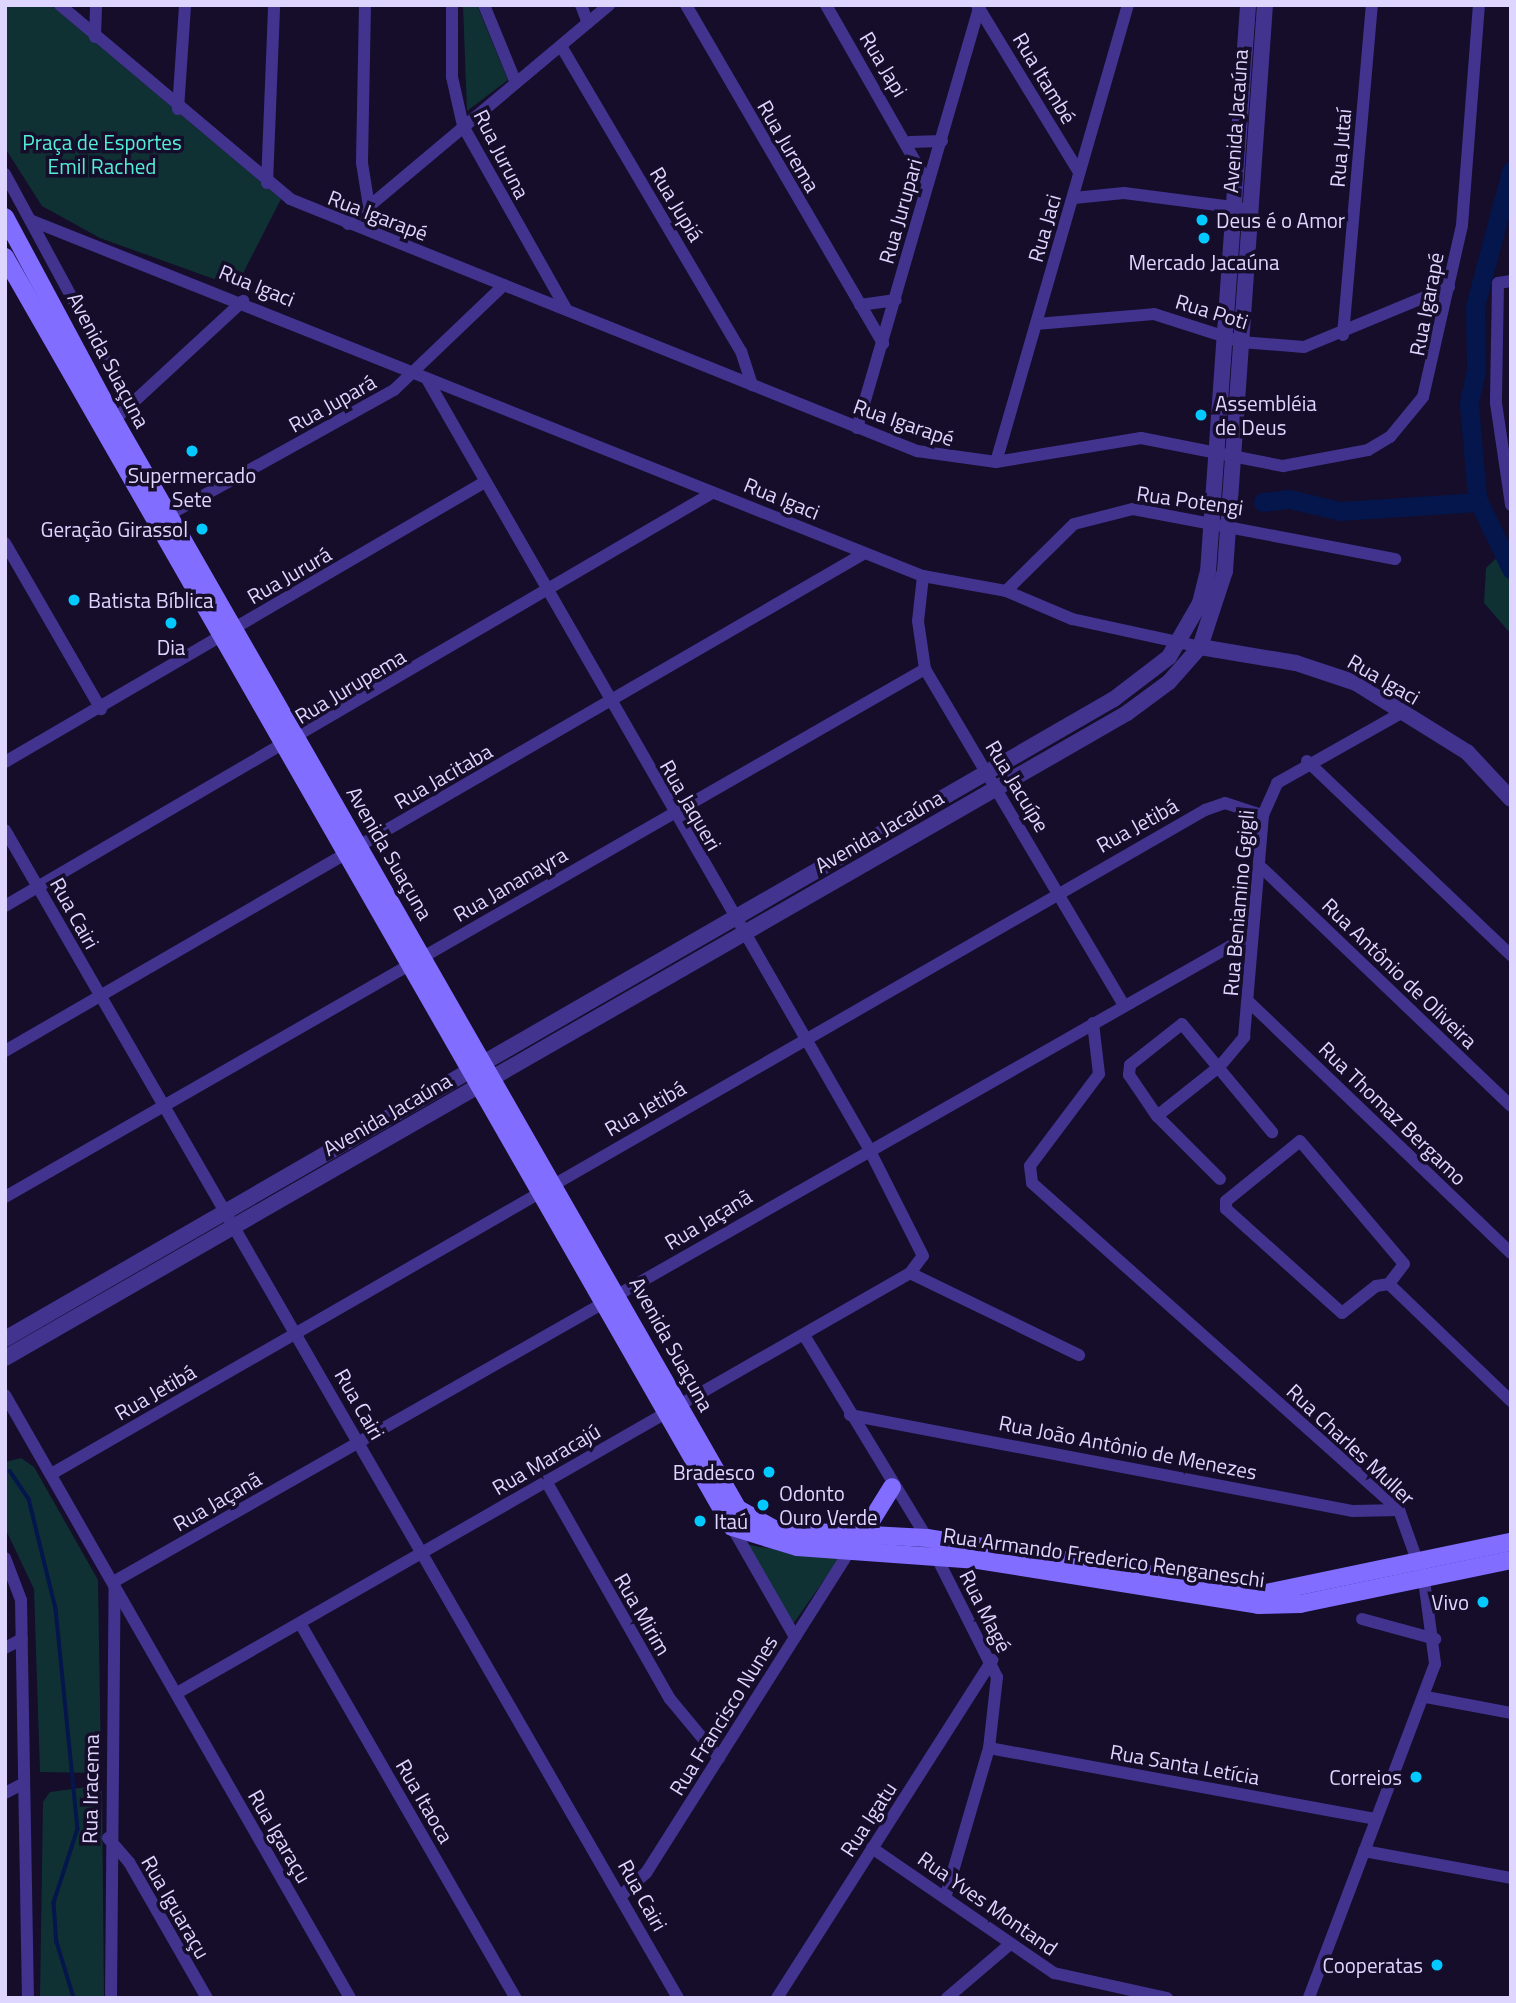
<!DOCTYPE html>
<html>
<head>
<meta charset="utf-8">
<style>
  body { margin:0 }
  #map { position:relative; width:1516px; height:2003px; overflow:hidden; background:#150d2a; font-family:"Titillium Web",sans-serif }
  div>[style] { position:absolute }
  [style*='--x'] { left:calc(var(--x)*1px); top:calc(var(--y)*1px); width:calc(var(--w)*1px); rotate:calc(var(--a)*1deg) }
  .green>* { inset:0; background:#0f3134 }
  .stream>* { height:3.5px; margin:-1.75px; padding:0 1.75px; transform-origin:1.75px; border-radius:1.75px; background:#04164b }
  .river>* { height:19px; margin:-9.5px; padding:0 9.5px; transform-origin:9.5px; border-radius:9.5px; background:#04164b }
  .minor>* { height:12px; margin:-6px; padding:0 6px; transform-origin:6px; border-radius:6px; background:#41338e }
  .tertiary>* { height:16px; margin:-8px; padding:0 8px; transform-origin:8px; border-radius:8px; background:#41338e }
  .secondary>* { height:18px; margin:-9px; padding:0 9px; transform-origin:9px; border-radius:9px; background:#816dff }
  .dots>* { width:19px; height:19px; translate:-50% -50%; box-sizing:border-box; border:4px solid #150d2a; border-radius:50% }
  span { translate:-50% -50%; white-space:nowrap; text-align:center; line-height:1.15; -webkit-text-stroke:7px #150d2a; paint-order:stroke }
  .street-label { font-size:21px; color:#dfd6ff }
  .park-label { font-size:21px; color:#54edd8 }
  .poi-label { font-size:21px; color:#dfd6ff }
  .left { translate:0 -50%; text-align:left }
  .right { translate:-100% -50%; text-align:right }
  .frame { position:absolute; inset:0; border:7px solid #dfd6ff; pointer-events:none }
</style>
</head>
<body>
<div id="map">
  <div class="green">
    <i style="clip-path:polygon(5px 5px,51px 5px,281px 199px,236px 287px,100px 238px,42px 206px,5px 148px)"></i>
    <i style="clip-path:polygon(463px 5px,477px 5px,508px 80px,467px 111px)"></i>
    <i style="clip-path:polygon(1502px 553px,1511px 564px,1511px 634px,1484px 603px,1486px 568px)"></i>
    <i style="clip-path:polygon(21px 1458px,34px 1467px,98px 1580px,101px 1767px,95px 1773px,40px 1772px,34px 1589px,5px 1528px,5px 1462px)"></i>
    <i style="clip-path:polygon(743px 1543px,759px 1547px,841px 1556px,793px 1624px)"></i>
    <i style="clip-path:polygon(94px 1786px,102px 1791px,104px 1998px,40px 1998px,43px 1802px,50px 1792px)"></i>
  </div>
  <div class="stream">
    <i style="--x:10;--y:1471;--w:34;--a:56"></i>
    <i style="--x:29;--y:1499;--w:113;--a:76.2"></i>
    <i style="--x:56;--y:1609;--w:221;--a:84.3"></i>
    <i style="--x:78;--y:1829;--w:78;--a:108"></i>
    <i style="--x:54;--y:1903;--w:39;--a:86"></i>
    <i style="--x:57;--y:1942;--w:59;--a:73.1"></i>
  </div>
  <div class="river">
    <i style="--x:1511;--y:171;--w:140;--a:104.9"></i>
    <i style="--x:1475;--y:306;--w:64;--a:89.1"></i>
    <i style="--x:1476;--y:370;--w:35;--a:102"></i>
    <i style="--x:1469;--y:404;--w:94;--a:85.1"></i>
    <i style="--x:1477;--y:498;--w:79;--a:64.4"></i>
    <i style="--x:1263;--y:502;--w:26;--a:-7"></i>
    <i style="--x:1289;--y:499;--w:52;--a:13.2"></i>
    <i style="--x:1340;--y:511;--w:139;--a:-3.7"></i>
  </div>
  <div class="minor">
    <i style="--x:60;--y:5;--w:301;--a:40.1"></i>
    <i style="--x:290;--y:199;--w:676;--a:21.9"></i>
    <i style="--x:917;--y:451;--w:80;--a:7.9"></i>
    <i style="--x:996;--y:462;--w:147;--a:-9.4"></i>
    <i style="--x:1141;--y:438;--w:145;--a:11.2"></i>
    <i style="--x:1283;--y:466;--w:86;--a:-10.7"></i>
    <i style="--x:1368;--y:450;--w:26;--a:-31"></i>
    <i style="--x:1390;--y:437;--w:52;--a:-50.5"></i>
    <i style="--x:1423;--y:397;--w:176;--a:-77.2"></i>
    <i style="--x:1462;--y:225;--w:221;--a:-85.6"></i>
    <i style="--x:365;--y:5;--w:158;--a:91.1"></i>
    <i style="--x:362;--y:163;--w:44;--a:80.8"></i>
    <i style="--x:452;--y:5;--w:72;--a:90"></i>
    <i style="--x:452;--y:77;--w:50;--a:77.3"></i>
    <i style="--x:463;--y:126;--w:208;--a:60.6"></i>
    <i style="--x:484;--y:5;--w:84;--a:67.7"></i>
    <i style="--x:581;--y:5;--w:19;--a:69"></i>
    <i style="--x:686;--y:5;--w:392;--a:59.8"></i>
    <i style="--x:826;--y:5;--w:204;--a:60.3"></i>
    <i style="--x:977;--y:5;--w:196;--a:58.6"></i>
    <i style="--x:95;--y:37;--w:32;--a:-88"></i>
    <i style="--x:561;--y:46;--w:354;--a:59.5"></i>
    <i style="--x:741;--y:351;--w:36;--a:72"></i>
    <i style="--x:178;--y:109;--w:104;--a:-86.1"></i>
    <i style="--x:910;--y:142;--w:32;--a:-2"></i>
    <i style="--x:5;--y:174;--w:260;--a:61.6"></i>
    <i style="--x:267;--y:183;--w:178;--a:-87.7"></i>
    <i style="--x:1074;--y:198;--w:50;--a:-5.7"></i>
    <i style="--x:1124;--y:193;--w:117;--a:7.4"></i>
    <i style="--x:30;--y:220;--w:961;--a:21.74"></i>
    <i style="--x:923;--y:576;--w:84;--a:10.2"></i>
    <i style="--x:1006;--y:591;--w:72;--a:23"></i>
    <i style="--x:1072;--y:619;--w:131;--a:12.3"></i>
    <i style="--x:348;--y:224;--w:341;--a:-40"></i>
    <i style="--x:1511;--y:281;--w:13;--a:171"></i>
    <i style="--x:1498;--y:283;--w:120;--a:91"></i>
    <i style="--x:1496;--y:403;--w:103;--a:81.6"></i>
    <i style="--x:860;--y:305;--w:36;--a:-8"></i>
    <i style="--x:1036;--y:324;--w:118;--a:-4.8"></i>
    <i style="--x:1154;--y:314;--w:91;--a:17.8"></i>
    <i style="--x:1241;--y:342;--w:63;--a:4.5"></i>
    <i style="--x:1304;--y:347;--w:157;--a:-22.5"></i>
    <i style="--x:1343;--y:335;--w:331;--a:-85"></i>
    <i style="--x:114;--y:420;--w:176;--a:-42.7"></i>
    <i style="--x:857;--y:428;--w:441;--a:-73.8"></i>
    <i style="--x:996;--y:462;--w:476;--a:-73.9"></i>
    <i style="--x:163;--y:518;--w:264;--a:-29"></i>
    <i style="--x:394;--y:390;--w:152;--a:-43.7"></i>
    <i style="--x:5;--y:543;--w:192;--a:60"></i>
    <i style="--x:923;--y:576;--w:45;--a:96.3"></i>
    <i style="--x:918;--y:621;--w:49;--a:81.7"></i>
    <i style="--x:925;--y:669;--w:391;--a:59.4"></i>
    <i style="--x:1006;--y:591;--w:95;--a:-44.6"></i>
    <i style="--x:1074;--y:524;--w:61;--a:-14.3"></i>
    <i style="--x:1133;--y:509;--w:267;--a:10.8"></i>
    <i style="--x:1307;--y:761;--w:282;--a:43.6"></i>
    <i style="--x:5;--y:762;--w:553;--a:-30.27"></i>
    <i style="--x:5;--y:830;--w:1348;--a:60.05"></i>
    <i style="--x:1262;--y:868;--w:344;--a:43.7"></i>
    <i style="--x:5;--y:906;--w:819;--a:-30.29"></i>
    <i style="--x:1248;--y:1001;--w:364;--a:43.8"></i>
    <i style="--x:1093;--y:1023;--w:51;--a:83.3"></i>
    <i style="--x:1099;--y:1074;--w:115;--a:126.9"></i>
    <i style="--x:1030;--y:1166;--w:17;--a:83"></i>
    <i style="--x:1032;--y:1183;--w:492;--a:41.7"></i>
    <i style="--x:1399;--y:1510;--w:74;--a:70.3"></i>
    <i style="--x:1424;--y:1580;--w:85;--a:82.5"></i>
    <i style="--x:1435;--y:1664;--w:357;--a:110.7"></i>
    <i style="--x:5;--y:1051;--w:992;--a:-30.08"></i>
    <i style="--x:1157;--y:1116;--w:80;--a:-38.4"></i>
    <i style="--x:1220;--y:1066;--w:38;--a:-50"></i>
    <i style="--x:1244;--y:1037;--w:223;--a:-85.1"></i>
    <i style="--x:1263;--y:815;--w:35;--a:-66"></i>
    <i style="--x:1277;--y:783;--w:142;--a:-29.4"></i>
    <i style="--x:1300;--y:1141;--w:161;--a:49.8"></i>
    <i style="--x:1404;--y:1264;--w:25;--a:127"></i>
    <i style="--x:1389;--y:1284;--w:13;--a:171"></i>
    <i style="--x:1376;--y:1286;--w:43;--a:141.5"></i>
    <i style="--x:1342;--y:1313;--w:156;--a:-138.1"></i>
    <i style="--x:1226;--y:1209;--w:8;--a:-90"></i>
    <i style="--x:1226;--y:1201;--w:95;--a:-39"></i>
    <i style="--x:1220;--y:1179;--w:89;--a:-135"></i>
    <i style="--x:1157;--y:1116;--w:50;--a:-124.3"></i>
    <i style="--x:1129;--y:1075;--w:10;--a:-84"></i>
    <i style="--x:1130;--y:1065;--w:66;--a:-38.3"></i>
    <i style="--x:1182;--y:1024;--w:141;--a:50.2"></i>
    <i style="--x:5;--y:1197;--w:1061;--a:-29.85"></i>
    <i style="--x:910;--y:1273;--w:188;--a:25.9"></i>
    <i style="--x:1389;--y:1284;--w:169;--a:43.8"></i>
    <i style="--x:804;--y:1335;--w:237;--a:58.8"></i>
    <i style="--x:927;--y:1538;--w:156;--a:63.3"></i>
    <i style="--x:997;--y:1677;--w:71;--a:96.4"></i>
    <i style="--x:989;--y:1748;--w:153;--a:106.3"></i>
    <i style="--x:5;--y:1395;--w:695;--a:60.22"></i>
    <i style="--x:850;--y:1415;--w:512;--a:10.81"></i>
    <i style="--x:1353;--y:1511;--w:46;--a:-1.2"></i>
    <i style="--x:53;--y:1473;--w:1329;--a:-29.92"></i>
    <i style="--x:1205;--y:810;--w:21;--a:-19"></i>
    <i style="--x:1225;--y:803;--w:40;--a:18"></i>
    <i style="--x:546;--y:1481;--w:251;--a:60.4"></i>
    <i style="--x:670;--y:1699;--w:77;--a:50.3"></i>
    <i style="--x:732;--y:1527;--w:127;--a:60.2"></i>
    <i style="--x:5;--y:1558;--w:45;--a:69.1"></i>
    <i style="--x:21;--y:1600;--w:398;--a:89"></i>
    <i style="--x:115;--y:1581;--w:1306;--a:-29.65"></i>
    <i style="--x:1362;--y:1619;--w:76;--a:15.3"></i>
    <i style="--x:300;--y:1623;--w:433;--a:60.1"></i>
    <i style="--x:5;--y:1648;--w:19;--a:-28"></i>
    <i style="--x:177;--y:1693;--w:845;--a:-29.81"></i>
    <i style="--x:910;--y:1273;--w:21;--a:-53"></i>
    <i style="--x:923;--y:1256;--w:122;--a:-116.8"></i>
    <i style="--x:868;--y:1147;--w:886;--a:-119.87"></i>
    <i style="--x:1426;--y:1697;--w:86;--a:10.7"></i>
    <i style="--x:989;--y:1748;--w:391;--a:10.4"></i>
    <i style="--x:5;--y:1793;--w:20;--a:-27"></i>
    <i style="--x:108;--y:1838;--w:32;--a:49"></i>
    <i style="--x:129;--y:1862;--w:157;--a:60.2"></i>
    <i style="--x:872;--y:1848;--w:221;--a:34.5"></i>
    <i style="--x:1054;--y:1973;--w:116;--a:12.5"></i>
    <i style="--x:1364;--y:1851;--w:149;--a:10.4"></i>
    <i style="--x:622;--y:1895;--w:33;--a:-43"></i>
    <i style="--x:646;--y:1873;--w:382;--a:-57.7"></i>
    <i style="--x:111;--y:1998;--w:417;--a:-89.5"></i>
    <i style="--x:777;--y:1998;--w:401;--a:-57.5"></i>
    <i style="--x:947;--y:1998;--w:82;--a:-40.5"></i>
  </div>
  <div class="tertiary">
    <i style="--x:1200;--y:647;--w:97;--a:9.5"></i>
    <i style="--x:1296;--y:663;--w:63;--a:18.4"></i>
    <i style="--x:1356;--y:683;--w:131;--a:31.9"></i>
    <i style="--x:1467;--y:752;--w:64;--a:46.9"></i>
    <i style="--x:5;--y:1339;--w:1280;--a:-29.99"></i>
    <i style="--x:1114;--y:699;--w:69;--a:-37.4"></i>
    <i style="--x:1169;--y:657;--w:62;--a:-60.1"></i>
    <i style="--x:1200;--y:603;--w:32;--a:-76"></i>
    <i style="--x:1208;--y:572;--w:568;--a:-85.96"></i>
    <i style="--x:5;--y:1358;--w:1294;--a:-29.89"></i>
    <i style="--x:1127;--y:713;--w:52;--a:-36.4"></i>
    <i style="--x:1169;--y:682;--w:47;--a:-48.5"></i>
    <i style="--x:1200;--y:647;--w:80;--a:-71.8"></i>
    <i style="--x:1225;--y:571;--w:567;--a:-85.96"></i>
  </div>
  <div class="secondary">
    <i style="--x:5;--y:217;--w:230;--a:61.8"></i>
    <i style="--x:114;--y:420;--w:1255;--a:60.19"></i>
    <i style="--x:738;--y:1509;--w:43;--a:28.9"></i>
    <i style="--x:776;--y:1530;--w:151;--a:3"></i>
    <i style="--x:927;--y:1538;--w:343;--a:9.2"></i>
    <i style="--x:1266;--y:1593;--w:250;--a:-11.8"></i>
    <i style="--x:5;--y:257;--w:1463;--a:60.21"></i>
    <i style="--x:732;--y:1527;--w:68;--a:17.1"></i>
    <i style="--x:797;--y:1547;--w:181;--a:4.1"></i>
    <i style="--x:978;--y:1560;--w:284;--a:9.1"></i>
    <i style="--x:1258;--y:1605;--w:42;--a:-1.4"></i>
    <i style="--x:1300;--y:1604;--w:216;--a:-11.8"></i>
    <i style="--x:863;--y:1534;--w:55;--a:-58.3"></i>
  </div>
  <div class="dots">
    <i style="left:1202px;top:220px;background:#02c9ff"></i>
    <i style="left:1204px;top:238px;background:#02c9ff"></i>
    <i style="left:1201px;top:415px;background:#02c9ff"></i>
    <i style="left:192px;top:451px;background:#02c9ff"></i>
    <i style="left:202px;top:529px;background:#02c9ff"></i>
    <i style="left:74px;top:600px;background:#02c9ff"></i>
    <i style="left:171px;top:623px;background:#02c9ff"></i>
    <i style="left:769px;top:1472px;background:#02c9ff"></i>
    <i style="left:763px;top:1505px;background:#02c9ff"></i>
    <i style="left:700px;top:1521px;background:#02c9ff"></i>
    <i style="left:1483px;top:1602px;background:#02c9ff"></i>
    <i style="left:1416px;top:1777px;background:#02c9ff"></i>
    <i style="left:1437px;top:1965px;background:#02c9ff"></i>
  </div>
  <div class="street-label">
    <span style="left:884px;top:64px;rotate:59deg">Rua Japi</span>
    <span style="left:1045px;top:78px;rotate:59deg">Rua Itambé</span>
    <span style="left:1235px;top:121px;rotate:-86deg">Avenida Jacaúna</span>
    <span style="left:789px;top:146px;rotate:60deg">Rua Jurema</span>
    <span style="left:1340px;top:148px;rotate:-85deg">Rua Jutaí</span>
    <span style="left:502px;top:154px;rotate:63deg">Rua Juruna</span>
    <span style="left:677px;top:204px;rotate:59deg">Rua Jupiá</span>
    <span style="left:900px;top:211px;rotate:-74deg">Rua Jurupari</span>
    <span style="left:378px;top:215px;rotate:21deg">Rua Igarapé</span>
    <span style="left:1044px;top:228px;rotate:-74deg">Rua Jaci</span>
    <span style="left:257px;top:285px;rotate:22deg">Rua Igaci</span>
    <span style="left:1426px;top:304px;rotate:-79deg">Rua Igarapé</span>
    <span style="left:1212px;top:311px;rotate:17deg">Rua Poti</span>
    <span style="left:109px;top:360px;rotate:62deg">Avenida Suaçuna</span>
    <span style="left:332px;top:403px;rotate:-29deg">Rua Jupará</span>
    <span style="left:904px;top:422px;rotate:19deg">Rua Igarapé</span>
    <span style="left:782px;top:498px;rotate:22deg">Rua Igaci</span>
    <span style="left:1190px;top:500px;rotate:8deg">Rua Potengi</span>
    <span style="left:289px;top:575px;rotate:-30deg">Rua Jururá</span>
    <span style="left:1384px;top:679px;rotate:30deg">Rua Igaci</span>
    <span style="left:350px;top:686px;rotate:-31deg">Rua Jurupema</span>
    <span style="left:443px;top:776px;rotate:-30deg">Rua Jacitaba</span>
    <span style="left:1018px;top:786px;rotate:59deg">Rua Jacuípe</span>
    <span style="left:691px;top:805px;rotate:60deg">Rua Jaqueri</span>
    <span style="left:1137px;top:825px;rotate:-29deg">Rua Jetibá</span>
    <span style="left:879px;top:831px;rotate:-30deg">Avenida Jacaúna</span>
    <span style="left:390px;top:853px;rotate:60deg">Avenida Suaçuna</span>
    <span style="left:510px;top:884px;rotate:-30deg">Rua Jananayra</span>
    <span style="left:1238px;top:903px;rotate:-85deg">Rua Beniamino Ggigli</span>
    <span style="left:75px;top:913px;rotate:61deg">Rua Cairi</span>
    <span style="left:1400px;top:973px;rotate:44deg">Rua Antônio de Oliveira</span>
    <span style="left:645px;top:1108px;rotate:-30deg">Rua Jetibá</span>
    <span style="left:1393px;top:1113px;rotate:44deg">Rua Thomaz Bergamo</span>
    <span style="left:387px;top:1114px;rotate:-30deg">Avenida Jacaúna</span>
    <span style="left:708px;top:1219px;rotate:-31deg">Rua Jaçanã</span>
    <span style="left:672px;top:1344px;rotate:61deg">Avenida Suaçuna</span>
    <span style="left:155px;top:1392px;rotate:-30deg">Rua Jetibá</span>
    <span style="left:360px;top:1404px;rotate:60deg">Rua Cairi</span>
    <span style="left:1351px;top:1444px;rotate:43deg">Rua Charles Muller</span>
    <span style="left:1128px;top:1447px;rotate:11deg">Rua João Antônio de Menezes</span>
    <span style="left:546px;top:1459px;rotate:-30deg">Rua Maracajú</span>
    <span style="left:217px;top:1501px;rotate:-30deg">Rua Jaçanã</span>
    <span style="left:1104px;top:1557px;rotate:8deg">Rua Armando Frederico Renganeschi</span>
    <span style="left:986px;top:1611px;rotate:63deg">Rua Magé</span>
    <span style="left:643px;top:1614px;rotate:60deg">Rua Mirim</span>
    <span style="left:723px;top:1715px;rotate:-58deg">Rua Francisco Nunes</span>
    <span style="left:1185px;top:1764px;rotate:10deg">Rua Santa Letícia</span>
    <span style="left:90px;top:1789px;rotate:-89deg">Rua Iracema</span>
    <span style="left:425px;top:1801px;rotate:60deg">Rua Itaoca</span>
    <span style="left:868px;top:1819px;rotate:-57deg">Rua Igatu</span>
    <span style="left:280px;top:1836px;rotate:60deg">Rua Igaraçu</span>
    <span style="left:643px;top:1895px;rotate:61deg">Rua Cairi</span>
    <span style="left:988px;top:1903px;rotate:35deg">Rua Yves Montand</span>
    <span style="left:176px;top:1907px;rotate:60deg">Rua Iguaraçu</span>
  </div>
  <div class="park-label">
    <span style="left:102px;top:154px">Praça de Esportes<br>Emil Rached</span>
  </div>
  <div class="poi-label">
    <span class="left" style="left:1216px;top:220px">Deus é o Amor</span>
    <span style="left:1204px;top:262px">Mercado Jacaúna</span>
    <span class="left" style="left:1215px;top:415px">Assembléia<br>de Deus</span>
    <span style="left:192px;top:487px">Supermercado<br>Sete</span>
    <span class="right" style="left:188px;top:529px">Geração Girassol</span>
    <span class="left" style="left:88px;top:600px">Batista Bíblica</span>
    <span style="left:171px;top:647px">Dia</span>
    <span class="right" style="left:755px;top:1472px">Bradesco</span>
    <span class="left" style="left:779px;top:1505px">Odonto<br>Ouro Verde</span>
    <span class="left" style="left:714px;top:1521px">Itaú</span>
    <span class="right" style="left:1469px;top:1602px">Vivo</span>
    <span class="right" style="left:1402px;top:1777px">Correios</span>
    <span class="right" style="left:1423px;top:1965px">Cooperatas</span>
  </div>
  <div class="frame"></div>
</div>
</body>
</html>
